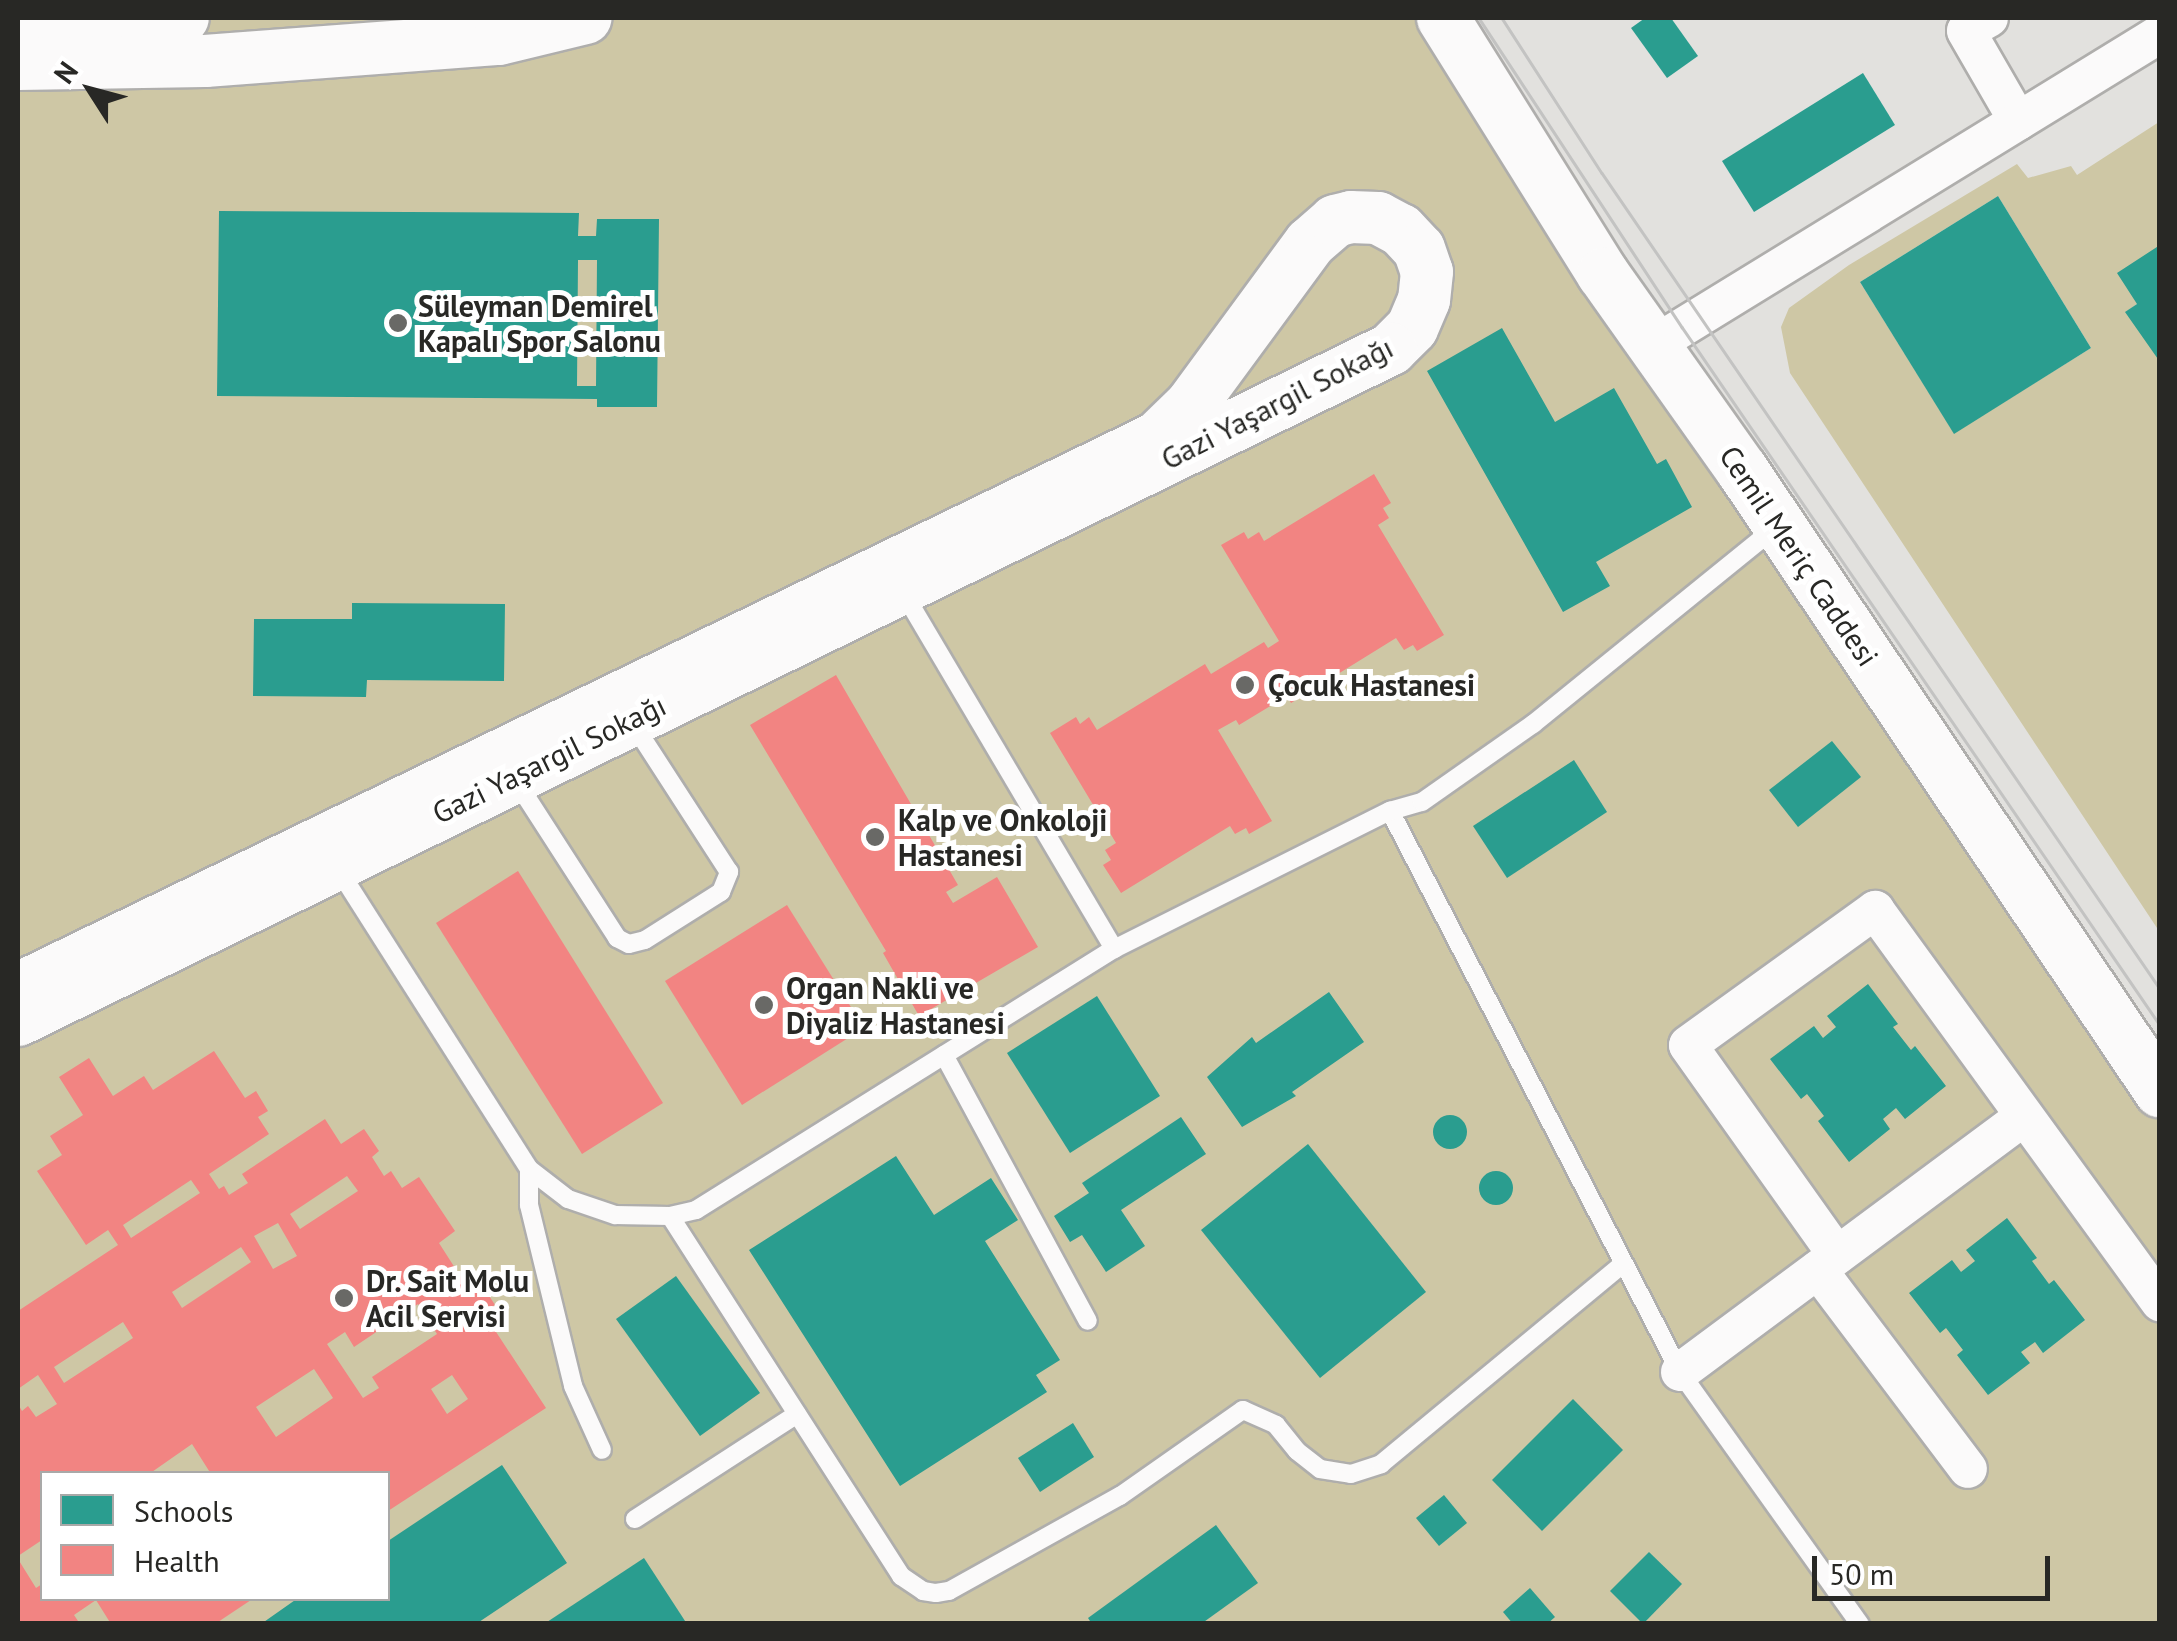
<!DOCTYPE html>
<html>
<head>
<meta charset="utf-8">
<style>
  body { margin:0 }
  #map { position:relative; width:2177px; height:1641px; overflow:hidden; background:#e2e1de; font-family:"PT Sans",sans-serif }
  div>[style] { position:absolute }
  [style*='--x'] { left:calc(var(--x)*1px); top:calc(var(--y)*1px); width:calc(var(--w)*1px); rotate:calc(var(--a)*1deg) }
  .green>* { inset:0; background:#cec7a5 }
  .schools>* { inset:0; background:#2a9d8f }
  .round { border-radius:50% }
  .health>* { inset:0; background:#f28482 }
  .roads { filter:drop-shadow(2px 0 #afaeac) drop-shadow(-2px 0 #afaeac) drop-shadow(0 2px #afaeac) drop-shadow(0 -2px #afaeac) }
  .lane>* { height:18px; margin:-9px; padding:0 9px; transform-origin:9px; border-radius:9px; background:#fbfafa }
  .street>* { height:38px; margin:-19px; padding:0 19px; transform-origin:19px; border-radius:19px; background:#fbfafa }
  .secondary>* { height:52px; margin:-26px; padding:0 26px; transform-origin:26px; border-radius:26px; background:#fbfafa }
  .tram>* { height:2.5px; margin:-1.25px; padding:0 1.25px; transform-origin:1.25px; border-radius:1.25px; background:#c3c3c2 }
  .dots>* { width:28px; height:28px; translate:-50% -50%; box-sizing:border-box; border:5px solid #fff; border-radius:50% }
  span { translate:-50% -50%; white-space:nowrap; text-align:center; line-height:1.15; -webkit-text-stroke:10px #fff; paint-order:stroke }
  .poi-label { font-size:30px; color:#282825; font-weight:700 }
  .left { translate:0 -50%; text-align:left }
  .street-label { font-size:30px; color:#282825 }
  .frame { position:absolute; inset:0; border:20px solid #282825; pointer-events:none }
  .legend { position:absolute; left:40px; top:1471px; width:350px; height:130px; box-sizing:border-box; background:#fff; border:2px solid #a9a9a8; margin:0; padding:12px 18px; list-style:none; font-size:30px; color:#282825 }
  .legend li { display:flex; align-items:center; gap:20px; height:50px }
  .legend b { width:50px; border:2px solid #a9a9a8 }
  .north { position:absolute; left:40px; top:40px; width:100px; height:100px; -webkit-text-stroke:8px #fff; paint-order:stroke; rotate:306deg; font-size:28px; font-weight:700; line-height:40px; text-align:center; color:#282825 }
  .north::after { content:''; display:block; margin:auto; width:35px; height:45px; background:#282825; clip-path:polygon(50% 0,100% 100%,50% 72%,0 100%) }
  .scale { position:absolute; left:1812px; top:1556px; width:238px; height:45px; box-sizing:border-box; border:5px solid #282825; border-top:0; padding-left:12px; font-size:30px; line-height:35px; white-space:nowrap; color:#282825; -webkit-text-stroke:8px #fff; paint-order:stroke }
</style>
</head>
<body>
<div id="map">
  <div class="green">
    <i style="clip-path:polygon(evenodd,18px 18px,1440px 18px,2159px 1065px,2159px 1623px,18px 1623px,18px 18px,42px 1474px,388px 1474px,388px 1598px,42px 1598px,42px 1474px)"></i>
    <i style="clip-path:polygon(evenodd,2159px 122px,2159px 248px,2137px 304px,2126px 312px,2159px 328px,2159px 931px,1790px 373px,1781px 327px,1789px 308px,1849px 265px,2017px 164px,2028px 178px,2071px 166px,2077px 175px,2159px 122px,1998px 196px,2091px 348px,1954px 433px,1860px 282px,1998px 196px)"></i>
  </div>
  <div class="schools">
    <i style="clip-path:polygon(1645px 18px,1671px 18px,1698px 56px,1667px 78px,1631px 28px)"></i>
    <i style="clip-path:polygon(1863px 73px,1895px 125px,1754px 212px,1722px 161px)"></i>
    <i style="clip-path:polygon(1998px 196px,2091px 348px,1954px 434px,1860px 282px)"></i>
    <i style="clip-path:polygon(evenodd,219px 211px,579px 213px,578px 236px,596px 236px,597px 219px,659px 219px,657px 407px,597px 407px,597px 399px,217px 396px,219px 211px,578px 260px,597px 260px,596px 386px,577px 386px,578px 260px)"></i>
    <i style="clip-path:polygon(2160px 245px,2160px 362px,2125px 312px,2137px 304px,2117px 273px)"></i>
    <i style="clip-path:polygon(1502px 328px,1555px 422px,1614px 388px,1657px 464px,1666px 459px,1692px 507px,1596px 562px,1610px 586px,1563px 612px,1427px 371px)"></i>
    <i style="clip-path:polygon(352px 603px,505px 604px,504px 681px,367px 680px,366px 697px,253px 696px,254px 619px,352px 619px)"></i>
    <i style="clip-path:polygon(1832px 741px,1861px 777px,1798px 827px,1769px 790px)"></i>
    <i style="clip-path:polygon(1574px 760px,1607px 812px,1507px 878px,1473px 826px)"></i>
    <i style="clip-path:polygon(1868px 984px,1898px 1024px,1893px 1027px,1911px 1050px,1915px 1046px,1946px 1086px,1905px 1119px,1896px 1108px,1883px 1119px,1890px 1129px,1849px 1162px,1818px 1121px,1824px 1116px,1807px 1094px,1801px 1099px,1770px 1059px,1814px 1026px,1823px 1038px,1836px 1027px,1827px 1016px)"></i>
    <i style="clip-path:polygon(1329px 992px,1364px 1042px,1292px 1092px,1296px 1096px,1242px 1127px,1207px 1077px,1252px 1037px,1256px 1043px)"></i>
    <i style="clip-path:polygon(1097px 996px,1160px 1096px,1070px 1153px,1007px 1053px)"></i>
    <i class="round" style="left:1433px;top:1115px;width:34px;height:34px"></i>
    <i style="clip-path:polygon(1181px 1117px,1206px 1154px,1121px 1210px,1145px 1246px,1106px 1272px,1082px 1235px,1070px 1242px,1054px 1216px,1089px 1193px,1082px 1183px)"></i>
    <i style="clip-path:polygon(1308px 1144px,1426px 1292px,1320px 1378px,1201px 1230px)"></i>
    <i style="clip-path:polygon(896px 1156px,934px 1215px,991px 1178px,1018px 1220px,985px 1241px,1060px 1360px,1036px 1375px,1047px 1392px,900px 1486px,749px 1250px)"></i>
    <i class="round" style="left:1479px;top:1171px;width:34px;height:34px"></i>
    <i style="clip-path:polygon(2007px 1218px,2037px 1258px,2032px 1261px,2049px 1284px,2054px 1280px,2085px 1320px,2043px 1353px,2035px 1342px,2021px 1352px,2030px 1363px,1988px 1395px,1957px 1355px,1963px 1350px,1946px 1328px,1940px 1333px,1909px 1293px,1952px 1260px,1961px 1272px,1975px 1261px,1966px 1250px)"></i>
    <i style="clip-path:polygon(676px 1276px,760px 1393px,700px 1436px,616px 1319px)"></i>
    <i style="clip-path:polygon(1573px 1399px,1623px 1450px,1542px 1531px,1492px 1480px)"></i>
    <i style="clip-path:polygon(1073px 1423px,1094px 1457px,1040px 1492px,1018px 1458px)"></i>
    <i style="clip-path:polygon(502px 1465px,567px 1563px,476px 1624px,261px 1624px,298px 1598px,388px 1598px,388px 1541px)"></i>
    <i style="clip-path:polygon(1444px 1495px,1467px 1523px,1439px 1546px,1416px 1518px)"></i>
    <i style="clip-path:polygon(1216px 1525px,1258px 1583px,1201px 1624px,1092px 1624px,1088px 1618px)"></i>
    <i style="clip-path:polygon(1649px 1552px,1682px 1584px,1643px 1624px,1610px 1591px)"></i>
    <i style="clip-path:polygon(644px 1558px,687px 1624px,544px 1624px)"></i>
    <i style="clip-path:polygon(1530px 1588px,1555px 1617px,1547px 1624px,1513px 1624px,1503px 1612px)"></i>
  </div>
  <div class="health">
    <i style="clip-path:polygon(1374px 474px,1391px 503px,1383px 508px,1389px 518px,1378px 525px,1444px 635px,1417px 651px,1413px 645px,1404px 650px,1396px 638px,1291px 703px,1287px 696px,1239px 725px,1236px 720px,1218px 730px,1272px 821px,1249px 834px,1246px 828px,1235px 834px,1230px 826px,1121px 893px,1103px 865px,1111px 860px,1105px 850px,1116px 843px,1050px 733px,1076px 717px,1080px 724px,1089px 717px,1097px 730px,1205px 664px,1211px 674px,1264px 642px,1268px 648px,1279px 641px,1221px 545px,1244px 532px,1248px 539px,1259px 532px,1264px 541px)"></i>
    <i style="clip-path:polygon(836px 675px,958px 885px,946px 892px,953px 903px,997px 877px,1038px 947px,919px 1016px,883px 953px,886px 951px,750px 725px)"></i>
    <i style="clip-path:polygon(518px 871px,663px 1103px,582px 1154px,436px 923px)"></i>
    <i style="clip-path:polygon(787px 905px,864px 1028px,742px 1105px,665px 981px)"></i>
    <i style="clip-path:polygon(evenodd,214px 1051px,245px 1098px,256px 1091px,268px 1111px,258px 1117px,269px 1134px,209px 1174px,219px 1189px,224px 1186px,229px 1195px,248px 1183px,242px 1174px,325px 1119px,341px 1144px,364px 1129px,379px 1151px,372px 1157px,384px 1176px,391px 1171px,402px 1188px,419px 1177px,455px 1231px,439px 1243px,464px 1282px,476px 1275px,495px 1305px,483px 1312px,546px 1408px,388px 1511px,388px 1474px,211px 1474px,192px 1444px,149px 1474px,42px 1474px,42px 1540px,18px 1556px,18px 1404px,22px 1411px,28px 1406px,36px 1417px,57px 1404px,38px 1375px,18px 1389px,18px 1311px,118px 1245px,108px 1230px,86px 1245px,37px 1171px,62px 1155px,50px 1136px,83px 1115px,59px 1077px,89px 1058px,113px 1096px,144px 1076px,153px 1090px,214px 1051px,347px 1176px,358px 1191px,300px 1229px,290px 1214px,347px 1176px,214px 1051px,191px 1180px,200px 1193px,131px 1238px,123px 1225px,191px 1180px,214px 1051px,278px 1223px,297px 1256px,273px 1269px,254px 1236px,278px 1223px,214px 1051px,241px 1247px,251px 1262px,182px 1308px,172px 1292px,241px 1247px,214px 1051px,418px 1304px,437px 1334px,372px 1377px,379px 1388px,363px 1398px,327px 1344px,345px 1332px,354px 1347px,418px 1304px,214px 1051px,123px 1322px,133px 1338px,64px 1383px,54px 1367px,123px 1322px,214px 1051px,314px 1369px,333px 1398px,276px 1437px,256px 1407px,314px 1369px,214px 1051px,452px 1375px,468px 1399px,447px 1414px,431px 1389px,452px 1375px)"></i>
    <i style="clip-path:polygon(18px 1559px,36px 1588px,42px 1584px,42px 1598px,254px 1598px,215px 1624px,111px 1624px,96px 1600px,74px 1615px,80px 1624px,18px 1624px)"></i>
  </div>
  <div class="roads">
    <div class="lane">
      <i style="--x:903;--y:592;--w:415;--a:59.4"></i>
      <i style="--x:516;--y:781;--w:187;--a:57.2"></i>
      <i style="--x:617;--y:938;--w:13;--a:27"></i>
      <i style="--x:629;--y:944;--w:16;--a:-14"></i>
      <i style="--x:645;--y:940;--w:90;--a:-32.3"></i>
      <i style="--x:721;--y:892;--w:22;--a:-68"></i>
      <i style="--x:729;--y:872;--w:175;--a:-122.9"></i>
      <i style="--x:1390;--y:811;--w:632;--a:62.66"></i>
      <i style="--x:1680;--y:1372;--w:310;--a:54.5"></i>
      <i style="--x:338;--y:869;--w:356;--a:57.5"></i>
      <i style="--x:529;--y:1169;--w:49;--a:37.6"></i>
      <i style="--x:568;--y:1199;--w:50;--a:18.8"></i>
      <i style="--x:615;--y:1215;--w:55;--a:1"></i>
      <i style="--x:670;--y:1216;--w:27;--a:-13"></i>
      <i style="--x:696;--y:1210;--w:493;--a:-32"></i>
      <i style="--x:1114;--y:949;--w:309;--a:-26.6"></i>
      <i style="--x:1390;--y:811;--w:33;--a:-16"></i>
      <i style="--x:1422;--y:802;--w:136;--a:-35.1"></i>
      <i style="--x:1533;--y:724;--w:311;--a:-39"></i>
      <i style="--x:944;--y:1055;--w:302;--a:61.6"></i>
      <i style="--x:529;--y:1169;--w:36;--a:90"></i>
      <i style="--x:529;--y:1205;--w:186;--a:76.3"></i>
      <i style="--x:573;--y:1386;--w:70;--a:65.6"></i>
      <i style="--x:670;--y:1216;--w:428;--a:57.3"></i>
      <i style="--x:901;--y:1576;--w:27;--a:34"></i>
      <i style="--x:923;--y:1591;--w:13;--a:9"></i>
      <i style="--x:936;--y:1593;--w:13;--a:-9"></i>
      <i style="--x:949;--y:1591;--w:196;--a:-29.1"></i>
      <i style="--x:1120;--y:1496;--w:150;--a:-35"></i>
      <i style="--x:1243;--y:1410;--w:36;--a:24"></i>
      <i style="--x:1276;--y:1425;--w:33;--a:51"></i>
      <i style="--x:1297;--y:1451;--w:29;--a:38"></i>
      <i style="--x:1320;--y:1469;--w:31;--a:9"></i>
      <i style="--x:1351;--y:1474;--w:32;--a:-18"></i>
      <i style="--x:1381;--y:1464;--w:314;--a:-39.6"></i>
      <i style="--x:635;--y:1519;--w:193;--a:-32.9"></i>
    </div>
    <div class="street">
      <i style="--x:1989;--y:18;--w:26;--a:151"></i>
      <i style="--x:1966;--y:31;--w:104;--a:60"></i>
      <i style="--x:1652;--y:346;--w:596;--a:-31.56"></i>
      <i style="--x:1837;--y:1255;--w:257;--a:-125.4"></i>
      <i style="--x:1688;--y:1045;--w:231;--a:-35.8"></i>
      <i style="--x:1875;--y:910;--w:485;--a:54"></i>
      <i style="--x:1818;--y:1270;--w:249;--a:53"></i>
      <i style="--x:1680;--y:1372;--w:427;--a:-36.6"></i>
    </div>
    <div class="secondary">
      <i style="--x:1443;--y:18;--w:302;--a:58"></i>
      <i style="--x:1603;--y:274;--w:240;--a:54.7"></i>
      <i style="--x:1742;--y:470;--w:749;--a:56.06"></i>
      <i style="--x:18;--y:26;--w:165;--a:-2.8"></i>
      <i style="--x:18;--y:64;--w:187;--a:-0.9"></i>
      <i style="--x:205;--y:61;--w:295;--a:-4.3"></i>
      <i style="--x:499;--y:39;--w:89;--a:-13.6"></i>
      <i style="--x:18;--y:989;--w:1265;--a:-25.82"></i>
      <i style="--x:1157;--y:438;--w:47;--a:-44.1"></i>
      <i style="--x:1191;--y:405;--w:201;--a:-53.7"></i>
      <i style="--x:1310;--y:243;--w:33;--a:-41"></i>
      <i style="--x:1335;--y:221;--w:16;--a:-14"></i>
      <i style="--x:1351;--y:217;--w:27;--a:2"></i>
      <i style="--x:1378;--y:218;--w:26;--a:28"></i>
      <i style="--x:1401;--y:230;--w:26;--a:47"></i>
      <i style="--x:1419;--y:249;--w:24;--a:71"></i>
      <i style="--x:1427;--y:272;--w:28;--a:96"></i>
      <i style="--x:1424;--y:300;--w:30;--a:113"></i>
      <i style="--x:1412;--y:328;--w:30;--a:135"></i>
      <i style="--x:1391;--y:349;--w:1528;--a:153.95"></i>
    </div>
  </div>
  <div class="tram">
    <i style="--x:1479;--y:18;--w:370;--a:56.7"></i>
    <i style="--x:1682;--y:327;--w:846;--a:55.6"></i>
    <i style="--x:1502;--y:18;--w:184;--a:57.2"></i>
    <i style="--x:1602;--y:173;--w:989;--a:55.63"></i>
  </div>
  <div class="dots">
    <i style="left:398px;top:323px;background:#696966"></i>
    <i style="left:1245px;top:685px;background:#696966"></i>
    <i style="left:875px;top:837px;background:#696966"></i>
    <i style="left:764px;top:1005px;background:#696966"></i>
    <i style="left:344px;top:1298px;background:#696966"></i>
  </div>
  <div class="poi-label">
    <span class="left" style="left:418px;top:323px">Süleyman Demirel<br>Kapalı Spor Salonu</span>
    <span class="left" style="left:1268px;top:685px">Çocuk Hastanesi</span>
    <span class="left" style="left:898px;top:837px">Kalp ve Onkoloji<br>Hastanesi</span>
    <span class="left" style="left:786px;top:1005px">Organ Nakli ve<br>Diyaliz Hastanesi</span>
    <span class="left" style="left:366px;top:1298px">Dr. Sait Molu<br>Acil Servisi</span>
  </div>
  <div class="street-label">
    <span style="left:1277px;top:403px;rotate:-27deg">Gazi Yaşargil Sokağı</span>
    <span style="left:1799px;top:556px;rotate:56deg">Cemil Meriç Caddesi</span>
    <span style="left:549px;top:759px;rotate:-26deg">Gazi Yaşargil Sokağı</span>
  </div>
  <div class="frame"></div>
  <ul class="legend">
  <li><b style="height:28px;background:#2a9d8f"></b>Schools</li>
  <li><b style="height:28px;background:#f28482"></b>Health</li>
  </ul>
  <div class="north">N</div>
  <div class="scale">50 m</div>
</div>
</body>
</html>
